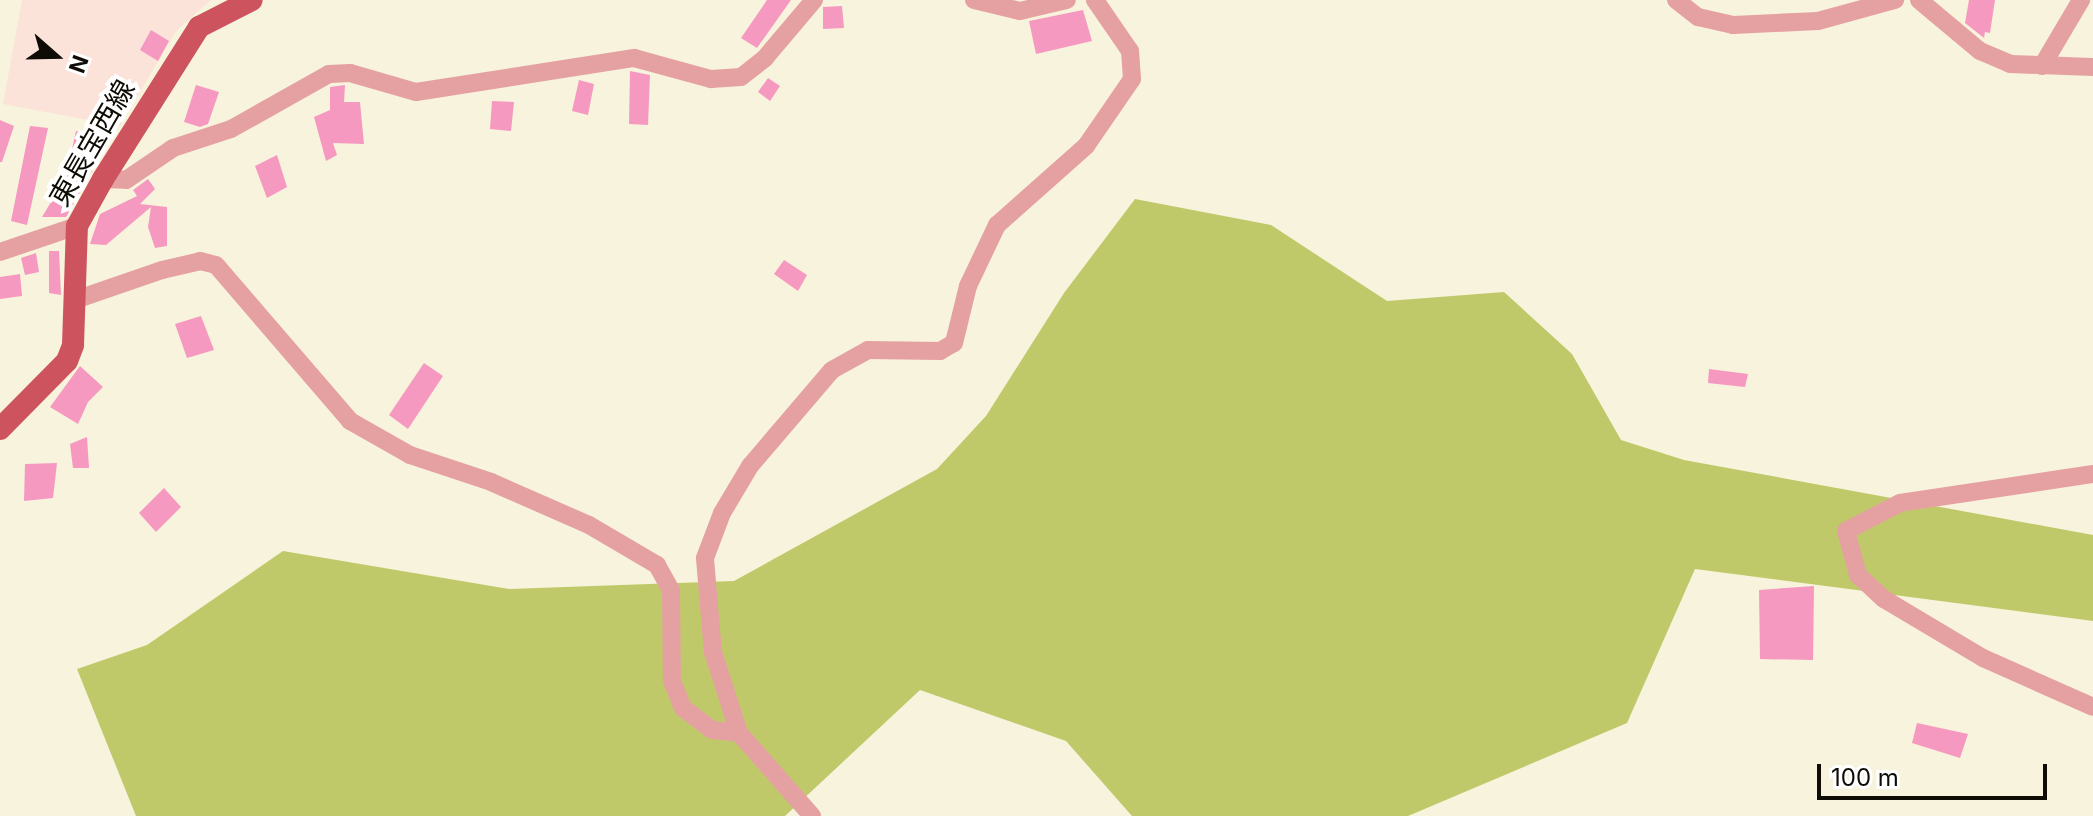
<!DOCTYPE html>
<html>
<head>
<meta charset="utf-8">
<style>
  body { margin:0 }
  #map { position:relative; width:2093px; height:816px; overflow:hidden; background:#f8f3dc; font-family:Inter,"Noto Sans JP",sans-serif }
  div>[style] { position:absolute }
  [style*='--x'] { left:calc(var(--x)*1px); top:calc(var(--y)*1px); width:calc(var(--w)*1px); rotate:calc(var(--a)*1deg) }
  .education>* { inset:0; background:#fbe3d9 }
  .forest>* { inset:0; background:#c0c969 }
  .building>* { inset:0; background:#f699c1 }
  .minor>* { height:18px; margin:-9px; padding:0 9px; transform-origin:9px; border-radius:9px; background:#e5a1a2 }
  .major>* { height:22px; margin:-11px; padding:0 11px; transform-origin:11px; border-radius:11px; background:#cd545f }
  span { translate:-50% -50%; white-space:nowrap; text-align:center; line-height:1.15; -webkit-text-stroke:8px #fff; paint-order:stroke }
  .street-label { font-size:28px; color:#0e0c05 }
  .north { position:absolute; left:16px; top:16px; width:80px; height:80px; -webkit-text-stroke:6px #fff; paint-order:stroke; rotate:110deg; font-size:22px; font-weight:700; line-height:32px; text-align:center; color:#0e0c05 }
  .north::after { content:''; display:block; margin:auto; width:28px; height:36px; background:#0e0c05; clip-path:polygon(50% 0,100% 100%,50% 72%,0 100%) }
  .scale { position:absolute; left:1817px; top:764px; width:230px; height:36px; box-sizing:border-box; border:4px solid #0e0c05; border-top:0; padding-left:10px; font-size:24px; line-height:28px; white-space:nowrap; color:#0e0c05; -webkit-text-stroke:6px #fff; paint-order:stroke }
</style>
</head>
<body>
<div id="map">
  <div class="education">
    <i style="clip-path:polygon(22px 0,211px 0,176px 31px,120px 126px,3px 104px)"></i>
  </div>
  <div class="forest">
    <i style="clip-path:polygon(1135px 199px,1271px 225px,1387px 301px,1504px 292px,1572px 354px,1621px 440px,1684px 460px,2093px 535px,2093px 621px,1695px 569px,1627px 723px,1408px 816px,1132px 816px,1066px 741px,920px 690px,785px 816px,136px 816px,77px 669px,147px 645px,283px 551px,509px 589px,734px 581px,937px 469px,986px 416px,1064px 293px)"></i>
  </div>
  <div class="building">
    <i style="clip-path:polygon(767px 0,791px 0,757px 48px,741px 38px)"></i>
    <i style="clip-path:polygon(1969px 0,1995px 0,1990px 33px,1985px 32px,1984px 38px,1965px 23px)"></i>
    <i style="clip-path:polygon(842px 6px,844px 28px,823px 29px,823px 7px)"></i>
    <i style="clip-path:polygon(1083px 10px,1092px 41px,1036px 54px,1029px 21px)"></i>
    <i style="clip-path:polygon(151px 30px,169px 41px,158px 61px,140px 50px)"></i>
    <i style="clip-path:polygon(630px 71px,650px 75px,648px 125px,629px 124px)"></i>
    <i style="clip-path:polygon(768px 78px,780px 86px,770px 101px,758px 92px)"></i>
    <i style="clip-path:polygon(579px 80px,594px 84px,588px 115px,572px 111px)"></i>
    <i style="clip-path:polygon(196px 85px,219px 92px,208px 124px,200px 127px,184px 122px)"></i>
    <i style="clip-path:polygon(345px 85px,344px 102px,360px 102px,364px 144px,333px 143px,337px 155px,326px 161px,314px 117px,330px 110px,330px 87px)"></i>
    <i style="clip-path:polygon(492px 101px,514px 102px,511px 131px,490px 129px)"></i>
    <i style="clip-path:polygon(0 120px,14px 126px,2px 162px,0 162px)"></i>
    <i style="clip-path:polygon(30px 126px,48px 128px,27px 225px,11px 221px)"></i>
    <i style="clip-path:polygon(76px 131px,101px 138px,93px 169px,66px 217px,42px 217px,81px 152px,72px 149px)"></i>
    <i style="clip-path:polygon(277px 155px,287px 187px,267px 198px,255px 166px)"></i>
    <i style="clip-path:polygon(148px 179px,155px 189px,140px 204px,167px 207px,167px 246px,155px 248px,148px 227px,151px 207px,106px 245px,90px 244px,100px 214px,137px 196px,133px 190px)"></i>
    <i style="clip-path:polygon(49px 251px,59px 251px,61px 295px,49px 293px)"></i>
    <i style="clip-path:polygon(36px 253px,39px 272px,25px 275px,21px 258px)"></i>
    <i style="clip-path:polygon(784px 260px,807px 275px,798px 291px,774px 274px)"></i>
    <i style="clip-path:polygon(20px 274px,22px 296px,0 299px,0 277px)"></i>
    <i style="clip-path:polygon(201px 316px,214px 350px,187px 358px,175px 324px)"></i>
    <i style="clip-path:polygon(424px 363px,443px 376px,408px 429px,389px 415px)"></i>
    <i style="clip-path:polygon(80px 366px,103px 387px,88px 402px,78px 424px,50px 407px)"></i>
    <i style="clip-path:polygon(1709px 369px,1748px 374px,1745px 387px,1708px 383px)"></i>
    <i style="clip-path:polygon(87px 437px,89px 468px,73px 468px,70px 444px)"></i>
    <i style="clip-path:polygon(57px 463px,53px 498px,24px 501px,25px 464px)"></i>
    <i style="clip-path:polygon(164px 488px,181px 507px,156px 532px,139px 513px)"></i>
    <i style="clip-path:polygon(1814px 586px,1813px 660px,1760px 659px,1759px 590px)"></i>
    <i style="clip-path:polygon(1917px 723px,1968px 734px,1960px 758px,1912px 743px)"></i>
  </div>
  <div class="minor">
    <i style="--x:974;--y:0;--w:47;--a:13.4"></i>
    <i style="--x:1020;--y:11;--w:48;--a:-13.2"></i>
    <i style="--x:1676;--y:0;--w:28;--a:38"></i>
    <i style="--x:1698;--y:17;--w:36;--a:13"></i>
    <i style="--x:1733;--y:25;--w:85;--a:-2.7"></i>
    <i style="--x:1818;--y:21;--w:80;--a:-15.3"></i>
    <i style="--x:1919;--y:0;--w:80;--a:39.9"></i>
    <i style="--x:1980;--y:51;--w:33;--a:23"></i>
    <i style="--x:2010;--y:64;--w:83;--a:2.1"></i>
    <i style="--x:2042;--y:66;--w:77;--a:-59.4"></i>
    <i style="--x:103;--y:179;--w:23;--a:2"></i>
    <i style="--x:126;--y:180;--w:57;--a:-34.2"></i>
    <i style="--x:173;--y:148;--w:61;--a:-18.1"></i>
    <i style="--x:231;--y:129;--w:112;--a:-29.3"></i>
    <i style="--x:329;--y:74;--w:21;--a:-3"></i>
    <i style="--x:350;--y:73;--w:69;--a:16.1"></i>
    <i style="--x:416;--y:92;--w:221;--a:-8.9"></i>
    <i style="--x:634;--y:58;--w:80;--a:15.3"></i>
    <i style="--x:711;--y:79;--w:30;--a:-4"></i>
    <i style="--x:741;--y:77;--w:31;--a:-38"></i>
    <i style="--x:765;--y:58;--w:76;--a:-49.8"></i>
    <i style="--x:0;--y:252;--w:81;--a:-18.7"></i>
    <i style="--x:75;--y:300;--w:92;--a:-19"></i>
    <i style="--x:162;--y:270;--w:39;--a:-13"></i>
    <i style="--x:200;--y:261;--w:16;--a:14"></i>
    <i style="--x:216;--y:265;--w:206;--a:49.3"></i>
    <i style="--x:350;--y:421;--w:69;--a:29.5"></i>
    <i style="--x:410;--y:455;--w:85;--a:18.4"></i>
    <i style="--x:491;--y:482;--w:107;--a:23.7"></i>
    <i style="--x:589;--y:525;--w:79;--a:30.5"></i>
    <i style="--x:657;--y:565;--w:29;--a:61"></i>
    <i style="--x:671;--y:590;--w:91;--a:89.4"></i>
    <i style="--x:672;--y:681;--w:29;--a:68"></i>
    <i style="--x:683;--y:708;--w:36;--a:37"></i>
    <i style="--x:712;--y:730;--w:27;--a:6"></i>
    <i style="--x:2093;--y:474;--w:195;--a:171.5"></i>
    <i style="--x:1900;--y:503;--w:61;--a:152.6"></i>
    <i style="--x:1846;--y:531;--w:46;--a:74.7"></i>
    <i style="--x:1858;--y:575;--w:35;--a:43"></i>
    <i style="--x:1884;--y:599;--w:115;--a:30.8"></i>
    <i style="--x:1983;--y:658;--w:120;--a:24"></i>
    <i style="--x:812;--y:816;--w:111;--a:-131.3"></i>
    <i style="--x:739;--y:733;--w:85;--a:-107.8"></i>
    <i style="--x:713;--y:652;--w:94;--a:-94.9"></i>
    <i style="--x:705;--y:558;--w:48;--a:-69.3"></i>
    <i style="--x:722;--y:513;--w:55;--a:-59.2"></i>
    <i style="--x:750;--y:466;--w:126;--a:-49.5"></i>
    <i style="--x:832;--y:370;--w:41;--a:-29.1"></i>
    <i style="--x:868;--y:350;--w:72;--a:0.8"></i>
    <i style="--x:940;--y:351;--w:16;--a:-30"></i>
    <i style="--x:954;--y:343;--w:59;--a:-76.2"></i>
    <i style="--x:968;--y:286;--w:68;--a:-64.6"></i>
    <i style="--x:997;--y:225;--w:119;--a:-41.6"></i>
    <i style="--x:1086;--y:146;--w:81;--a:-55.5"></i>
    <i style="--x:1132;--y:79;--w:28;--a:-94"></i>
    <i style="--x:1130;--y:51;--w:62;--a:-124.5"></i>
  </div>
  <div class="major">
    <i style="--x:0;--y:429;--w:95;--a:-45.4"></i>
    <i style="--x:67;--y:361;--w:17;--a:-69"></i>
    <i style="--x:73;--y:345;--w:119;--a:-88.1"></i>
    <i style="--x:77;--y:226;--w:54;--a:-61"></i>
    <i style="--x:103;--y:179;--w:180;--a:-57.7"></i>
    <i style="--x:199;--y:27;--w:59;--a:-27"></i>
  </div>
  <div class="street-label">
    <span style="left:92px;top:143px;rotate:-60deg">東長宝西線</span>
  </div>
  <div class="north">N</div>
  <div class="scale">100 m</div>
</div>
</body>
</html>
